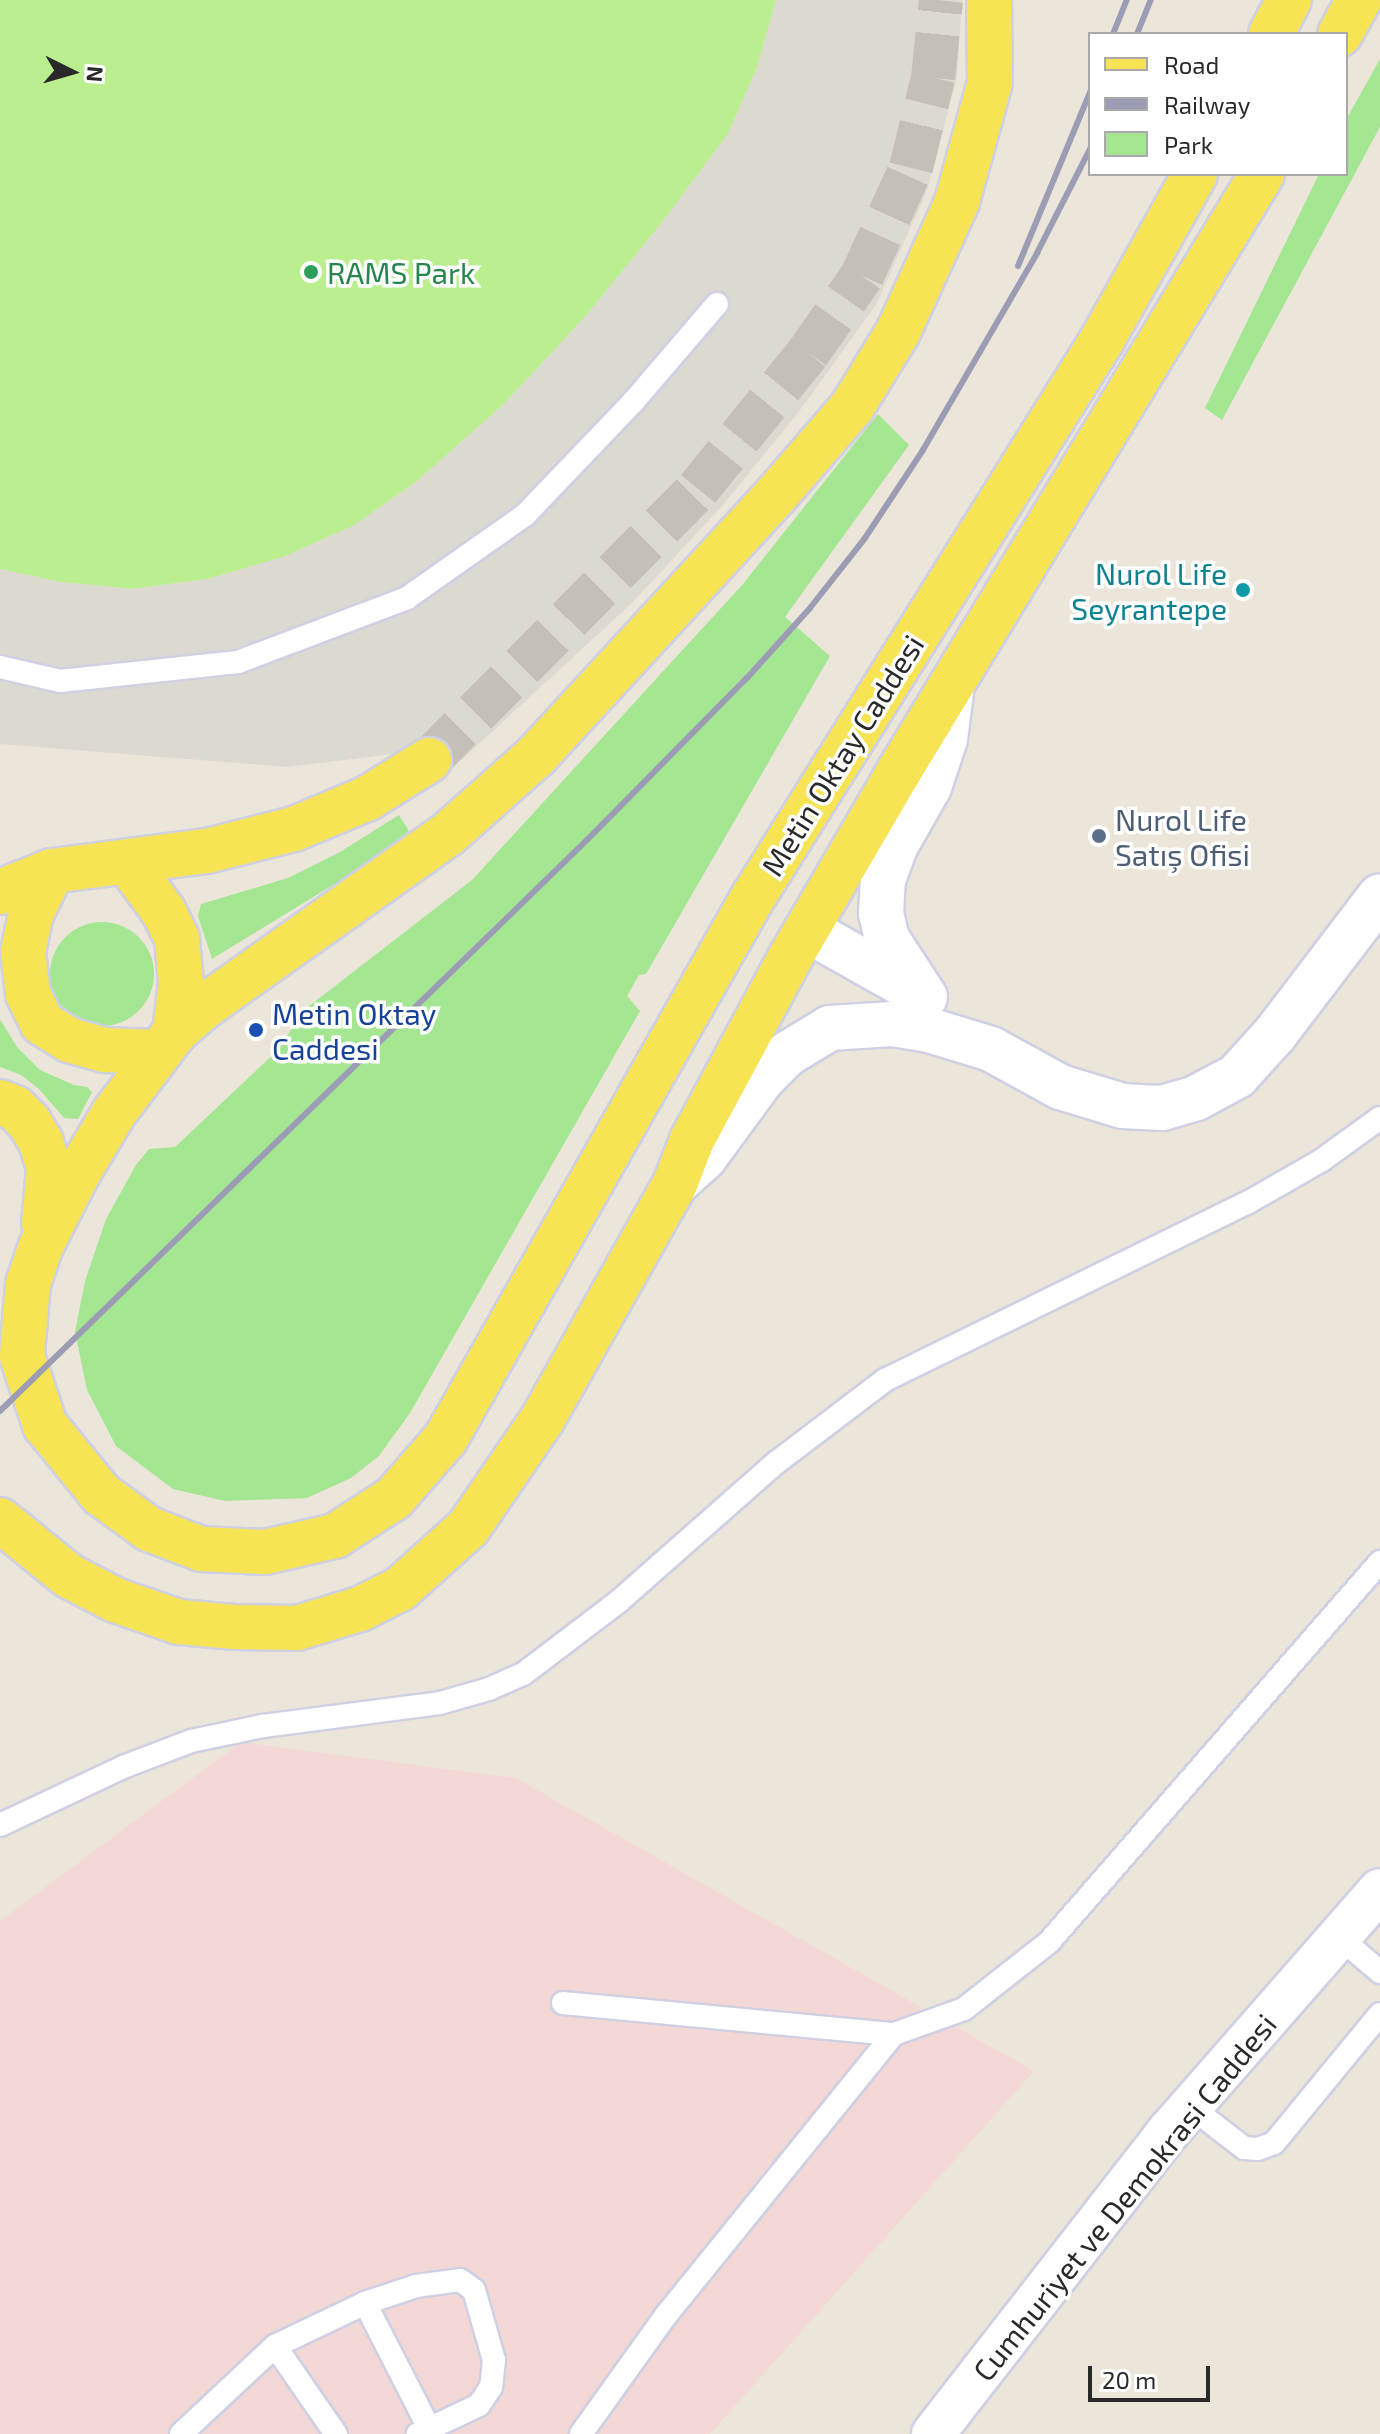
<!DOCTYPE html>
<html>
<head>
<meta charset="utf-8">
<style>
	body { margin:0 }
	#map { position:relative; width:1380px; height:2434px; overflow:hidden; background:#ece6da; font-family:"Exo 2",sans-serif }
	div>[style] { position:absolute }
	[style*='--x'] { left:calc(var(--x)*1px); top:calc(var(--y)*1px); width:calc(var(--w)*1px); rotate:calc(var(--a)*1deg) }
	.medical>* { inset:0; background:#f4d8d6 }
	.green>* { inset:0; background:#a5e693 }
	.round { border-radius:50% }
	.pitch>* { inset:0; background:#baee8e }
	.plaza>* { inset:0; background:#dcd9d1 }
	.primary-tunnel>* { height:44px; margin-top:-22px; transform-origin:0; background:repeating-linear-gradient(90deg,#c5c0b7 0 44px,transparent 0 66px) }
	.roads { filter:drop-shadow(2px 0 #cfd0e3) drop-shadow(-2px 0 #cfd0e3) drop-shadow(0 2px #cfd0e3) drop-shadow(0 -2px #cfd0e3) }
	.lane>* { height:22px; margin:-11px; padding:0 11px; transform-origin:11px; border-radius:11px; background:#fff }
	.street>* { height:42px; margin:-21px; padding:0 21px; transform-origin:21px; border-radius:21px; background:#fff }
	.secondary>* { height:44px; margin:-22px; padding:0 22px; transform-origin:22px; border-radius:22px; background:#fff }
	.primary>* { height:44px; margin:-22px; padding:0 22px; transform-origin:22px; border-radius:22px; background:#f7e454 }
	.rail>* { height:6px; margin:-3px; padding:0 3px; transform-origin:3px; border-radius:3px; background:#9c9db4 }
	.dots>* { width:22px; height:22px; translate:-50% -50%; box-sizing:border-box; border:4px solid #fff; border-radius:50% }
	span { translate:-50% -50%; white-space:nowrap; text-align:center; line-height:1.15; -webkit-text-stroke:7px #fff; paint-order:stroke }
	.leisure-label { font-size:30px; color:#27864d }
	.left { translate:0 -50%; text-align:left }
	.culture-label { font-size:30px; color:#0d838f }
	.right { translate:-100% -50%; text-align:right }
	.street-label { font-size:30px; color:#292929 }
	.service-label { font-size:30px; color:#4e5e75 }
	.transit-label { font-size:30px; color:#164399 }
	.legend { position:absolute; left:1088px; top:32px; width:260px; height:144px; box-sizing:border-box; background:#fff; border:2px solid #a9a9a9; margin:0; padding:10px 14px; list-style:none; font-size:24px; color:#292929 }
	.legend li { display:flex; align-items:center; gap:16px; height:40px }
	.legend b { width:40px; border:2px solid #a9a9a9 }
	.north { position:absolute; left:32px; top:32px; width:80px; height:80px; -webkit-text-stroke:6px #fff; paint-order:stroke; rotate:95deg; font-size:22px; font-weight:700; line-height:32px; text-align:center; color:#292929 }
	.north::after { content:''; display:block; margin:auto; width:28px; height:36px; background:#292929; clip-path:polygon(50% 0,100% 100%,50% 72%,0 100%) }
	.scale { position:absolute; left:1088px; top:2366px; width:122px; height:36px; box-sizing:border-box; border:4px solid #292929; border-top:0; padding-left:10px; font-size:24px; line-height:28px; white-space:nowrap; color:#292929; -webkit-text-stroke:6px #fff; paint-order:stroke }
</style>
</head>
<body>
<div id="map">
	<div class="medical">
		<i style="clip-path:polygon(241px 1742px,516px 1778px,1034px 2071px,710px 2434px,0 2434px,0 1921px)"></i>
	</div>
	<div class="green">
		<i style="clip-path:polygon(1380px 59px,1380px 127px,1222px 420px,1205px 408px,1319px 174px,1346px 174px,1346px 120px)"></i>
		<i style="clip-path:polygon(878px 414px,909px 445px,785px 617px,830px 656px,646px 974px,639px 975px,627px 996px,640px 1011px,410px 1413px,379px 1456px,351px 1478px,307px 1498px,225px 1501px,173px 1489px,116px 1446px,87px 1390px,75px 1332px,85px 1281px,106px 1219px,136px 1165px,149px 1149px,175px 1147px,278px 1050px,304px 1010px,472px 880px,743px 584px)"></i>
		<i style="clip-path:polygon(399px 815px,409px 831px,340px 884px,333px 885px,212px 959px,198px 916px,201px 904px,288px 878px,340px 852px)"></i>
		<i class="round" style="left:50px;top:922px;width:104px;height:104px"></i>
		<i style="clip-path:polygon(0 1019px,17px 1047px,40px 1070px,74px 1085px,87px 1087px,92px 1092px,78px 1119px,64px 1118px,39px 1089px,21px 1075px,0 1067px)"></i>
	</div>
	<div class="pitch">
		<i style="clip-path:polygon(0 0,776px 0,757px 68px,728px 134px,660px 225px,584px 318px,504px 404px,416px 482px,353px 526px,283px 557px,208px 579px,132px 589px,60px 582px,0 569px)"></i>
	</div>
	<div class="plaza">
		<i style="clip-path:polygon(776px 0,962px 0,957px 77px,927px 191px,877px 303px,798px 413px,722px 506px,632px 603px,444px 776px,426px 750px,287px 767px,0 744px,0 569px,60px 582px,132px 589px,208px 579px,283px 557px,353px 526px,416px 482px,504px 404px,584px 318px,660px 225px,728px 134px,757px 68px)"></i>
	</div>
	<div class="primary-tunnel">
		<i style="--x:429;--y:760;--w:382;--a:-45.2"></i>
		<i style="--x:698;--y:489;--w:175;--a:-51"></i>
		<i style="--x:808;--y:353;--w:94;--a:-55"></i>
		<i style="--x:862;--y:276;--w:119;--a:-65.6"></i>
		<i style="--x:911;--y:168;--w:93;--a:-76.3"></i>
		<i style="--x:933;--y:78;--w:78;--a:-84.1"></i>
	</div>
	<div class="roads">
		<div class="lane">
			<i style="--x:0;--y:667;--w:62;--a:13.1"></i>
			<i style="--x:60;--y:681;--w:179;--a:-6.1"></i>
			<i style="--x:238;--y:662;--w:181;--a:-20.7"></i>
			<i style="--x:407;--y:598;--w:144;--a:-35.1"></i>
			<i style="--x:525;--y:515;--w:156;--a:-46.3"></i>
			<i style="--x:633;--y:402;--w:129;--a:-49.4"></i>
			<i style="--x:0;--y:1825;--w:136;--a:-25.2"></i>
			<i style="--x:123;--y:1767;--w:73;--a:-20.9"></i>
			<i style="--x:191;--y:1741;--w:74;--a:-11.8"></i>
			<i style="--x:263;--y:1726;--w:178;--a:-7.4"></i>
			<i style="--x:440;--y:1703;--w:51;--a:-15.9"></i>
			<i style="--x:489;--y:1689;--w:37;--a:-24"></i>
			<i style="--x:523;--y:1674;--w:119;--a:-37.2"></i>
			<i style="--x:618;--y:1602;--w:212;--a:-41.4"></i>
			<i style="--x:777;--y:1462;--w:136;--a:-37.2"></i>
			<i style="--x:885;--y:1380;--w:403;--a:-26.1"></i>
			<i style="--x:1247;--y:1203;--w:86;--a:-29.8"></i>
			<i style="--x:1322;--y:1160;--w:72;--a:-35.9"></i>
			<i style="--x:1339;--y:1937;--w:54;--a:40.5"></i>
			<i style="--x:563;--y:2003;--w:332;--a:5.4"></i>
			<i style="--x:1191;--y:2107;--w:67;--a:37.7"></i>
			<i style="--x:1244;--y:2148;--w:14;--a:4"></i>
			<i style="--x:1258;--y:2149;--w:17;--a:-21"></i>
			<i style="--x:1274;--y:2143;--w:167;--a:-50.6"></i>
			<i style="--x:365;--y:2303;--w:140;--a:62.9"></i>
			<i style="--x:275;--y:2346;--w:107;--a:55.3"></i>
			<i style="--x:181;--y:2434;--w:129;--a:-43.1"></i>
			<i style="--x:275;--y:2346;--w:100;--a:-25.5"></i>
			<i style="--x:365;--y:2303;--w:54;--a:-18.4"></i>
			<i style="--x:416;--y:2286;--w:44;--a:-7.8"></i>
			<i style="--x:460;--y:2280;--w:17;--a:36"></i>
			<i style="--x:474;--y:2290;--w:73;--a:74.1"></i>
			<i style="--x:494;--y:2360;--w:27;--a:96"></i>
			<i style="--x:491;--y:2387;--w:22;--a:124"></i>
			<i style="--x:479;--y:2405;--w:68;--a:154.6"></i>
			<i style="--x:581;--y:2434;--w:148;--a:-54.4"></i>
			<i style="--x:667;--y:2314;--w:360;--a:-51"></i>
			<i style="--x:894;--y:2034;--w:74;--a:-19.7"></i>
			<i style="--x:964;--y:2009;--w:108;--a:-38.2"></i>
			<i style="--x:1049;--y:1942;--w:504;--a:-48.94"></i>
		</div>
		<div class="street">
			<i style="--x:933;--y:2434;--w:384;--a:-52.1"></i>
			<i style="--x:1169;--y:2131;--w:320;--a:-48.8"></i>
		</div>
		<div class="secondary">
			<i style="--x:807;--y:930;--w:126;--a:29.4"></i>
			<i style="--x:925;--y:997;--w:69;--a:-123.2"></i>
			<i style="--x:887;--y:939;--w:26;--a:-103"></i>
			<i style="--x:881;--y:914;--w:34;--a:-87"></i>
			<i style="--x:883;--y:880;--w:37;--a:-70"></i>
			<i style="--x:896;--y:845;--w:67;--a:-60.4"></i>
			<i style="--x:929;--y:787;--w:51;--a:-71.6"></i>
			<i style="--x:945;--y:739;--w:54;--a:-82.6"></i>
			<i style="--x:675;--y:1184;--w:39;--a:-42"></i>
			<i style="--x:704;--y:1158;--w:98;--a:-53.7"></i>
			<i style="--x:762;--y:1079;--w:35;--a:-45"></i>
			<i style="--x:787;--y:1054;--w:50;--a:-31.2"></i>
			<i style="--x:830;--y:1028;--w:62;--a:-3.7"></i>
			<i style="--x:892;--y:1024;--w:37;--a:9"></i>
			<i style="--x:929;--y:1030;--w:65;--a:17"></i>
			<i style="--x:991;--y:1049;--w:79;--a:28.8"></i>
			<i style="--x:1060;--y:1087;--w:66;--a:16.8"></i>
			<i style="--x:1123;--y:1106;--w:39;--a:3"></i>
			<i style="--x:1162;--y:1108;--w:35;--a:-16"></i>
			<i style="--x:1196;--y:1098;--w:47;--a:-28.2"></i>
			<i style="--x:1237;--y:1076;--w:57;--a:-47.9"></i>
			<i style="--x:1275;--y:1034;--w:173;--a:-52.7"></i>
		</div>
		<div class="primary">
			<i style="--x:989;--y:0;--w:82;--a:89.3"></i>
			<i style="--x:990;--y:82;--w:124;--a:105.4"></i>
			<i style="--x:957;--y:202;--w:143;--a:114.4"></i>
			<i style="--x:898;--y:332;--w:88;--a:121.5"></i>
			<i style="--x:852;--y:407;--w:116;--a:130.8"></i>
			<i style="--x:776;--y:495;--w:355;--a:132.6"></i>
			<i style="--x:536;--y:756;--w:118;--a:138.4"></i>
			<i style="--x:448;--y:834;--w:298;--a:144.7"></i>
			<i style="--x:205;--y:1006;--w:40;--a:139"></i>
			<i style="--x:175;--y:1032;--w:101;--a:127"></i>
			<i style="--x:114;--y:1113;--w:72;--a:120.8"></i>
			<i style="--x:77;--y:1175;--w:80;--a:116.9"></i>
			<i style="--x:41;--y:1246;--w:40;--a:108.9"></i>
			<i style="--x:28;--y:1284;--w:72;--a:94.8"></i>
			<i style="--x:22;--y:1356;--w:73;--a:71.6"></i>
			<i style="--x:45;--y:1425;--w:89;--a:50.9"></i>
			<i style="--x:101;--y:1494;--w:59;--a:36.1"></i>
			<i style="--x:149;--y:1529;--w:56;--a:21"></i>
			<i style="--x:201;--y:1549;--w:64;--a:2.7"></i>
			<i style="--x:265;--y:1552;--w:72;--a:-12.9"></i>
			<i style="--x:335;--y:1536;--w:70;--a:-32.8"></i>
			<i style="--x:394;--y:1498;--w:79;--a:-49.1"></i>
			<i style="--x:446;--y:1438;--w:620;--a:-60.42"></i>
			<i style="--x:752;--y:899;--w:660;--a:-57.95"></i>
			<i style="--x:1102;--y:340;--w:190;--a:-60.7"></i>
			<i style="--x:1271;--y:34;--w:38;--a:-62"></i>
			<i style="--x:1340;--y:34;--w:39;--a:-61"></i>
			<i style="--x:129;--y:864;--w:59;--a:53.9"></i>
			<i style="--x:164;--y:912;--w:30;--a:64"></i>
			<i style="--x:177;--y:939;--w:44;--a:84.8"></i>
			<i style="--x:181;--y:983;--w:49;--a:97"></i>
			<i style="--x:52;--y:871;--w:48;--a:116"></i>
			<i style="--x:31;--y:914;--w:38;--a:102"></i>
			<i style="--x:23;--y:951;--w:43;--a:83.4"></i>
			<i style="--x:28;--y:994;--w:32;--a:64"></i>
			<i style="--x:42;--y:1023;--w:32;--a:32"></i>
			<i style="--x:69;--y:1040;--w:37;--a:16"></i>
			<i style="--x:105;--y:1050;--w:53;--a:2.2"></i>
			<i style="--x:0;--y:892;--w:56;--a:-22"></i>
			<i style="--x:52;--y:871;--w:156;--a:-7.4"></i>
			<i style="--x:207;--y:851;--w:90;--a:-14.2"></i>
			<i style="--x:294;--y:829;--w:80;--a:-22.7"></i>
			<i style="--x:368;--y:798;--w:72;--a:-31.9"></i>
			<i style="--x:0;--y:1102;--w:16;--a:22"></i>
			<i style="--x:15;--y:1108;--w:20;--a:45"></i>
			<i style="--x:29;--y:1122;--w:23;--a:59"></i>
			<i style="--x:41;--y:1142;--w:27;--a:73"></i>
			<i style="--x:49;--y:1168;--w:56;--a:95.1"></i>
			<i style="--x:0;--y:1520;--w:89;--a:39.1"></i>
			<i style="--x:69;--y:1576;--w:52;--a:27.6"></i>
			<i style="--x:115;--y:1600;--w:68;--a:19"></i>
			<i style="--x:179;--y:1622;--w:56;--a:5.1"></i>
			<i style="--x:235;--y:1627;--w:62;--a:0.9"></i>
			<i style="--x:297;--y:1628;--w:66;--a:-16.8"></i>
			<i style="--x:360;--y:1609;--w:45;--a:-26.6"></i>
			<i style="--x:400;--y:1589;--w:91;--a:-41.9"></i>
			<i style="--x:468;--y:1528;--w:131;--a:-55.6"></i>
			<i style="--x:542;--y:1420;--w:271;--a:-60.6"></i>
			<i style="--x:675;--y:1184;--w:47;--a:-68.9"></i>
			<i style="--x:692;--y:1140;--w:207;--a:-61.7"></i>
			<i style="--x:790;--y:958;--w:214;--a:-59.7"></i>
			<i style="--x:898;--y:773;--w:701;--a:-58.71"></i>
		</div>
	</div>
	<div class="rail">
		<i style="--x:1113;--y:34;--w:37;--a:-68"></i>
		<i style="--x:1137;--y:34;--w:37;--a:-68"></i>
		<i style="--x:1018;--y:266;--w:188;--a:-67.5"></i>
		<i style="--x:0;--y:1411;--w:820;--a:-44.21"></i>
		<i style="--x:588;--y:839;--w:226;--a:-45.4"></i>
		<i style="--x:747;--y:678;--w:94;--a:-48"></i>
		<i style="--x:810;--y:608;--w:89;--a:-51.8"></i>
		<i style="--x:865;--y:538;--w:105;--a:-56.6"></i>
		<i style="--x:923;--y:450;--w:228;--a:-59.9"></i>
		<i style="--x:1037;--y:253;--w:117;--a:-63"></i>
	</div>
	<div class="dots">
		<i style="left:311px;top:272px;background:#2e9e5b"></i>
		<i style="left:1243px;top:590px;background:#0f9aa8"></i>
		<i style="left:1099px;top:836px;background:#5c6f8a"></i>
		<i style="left:256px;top:1030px;background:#1a4fb4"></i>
	</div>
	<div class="leisure-label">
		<span class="left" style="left:327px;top:272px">RAMS Park</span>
	</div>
	<div class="culture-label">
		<span class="right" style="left:1227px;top:590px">Nurol Life<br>Seyrantepe</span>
	</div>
	<div class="street-label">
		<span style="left:842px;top:755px;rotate:-58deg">Metin Oktay Caddesi</span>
		<span style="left:1124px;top:2197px;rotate:-51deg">Cumhuriyet ve Demokrasi Caddesi</span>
	</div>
	<div class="service-label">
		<span class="left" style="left:1115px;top:836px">Nurol Life<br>Satış Ofisi</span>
	</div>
	<div class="transit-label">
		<span class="left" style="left:272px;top:1030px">Metin Oktay<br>Caddesi</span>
	</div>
	<ul class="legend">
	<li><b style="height:10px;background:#f7e454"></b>Road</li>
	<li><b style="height:10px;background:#9c9db4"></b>Railway</li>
	<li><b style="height:22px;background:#a5e693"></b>Park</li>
	</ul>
	<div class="north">N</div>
	<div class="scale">20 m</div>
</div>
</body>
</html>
